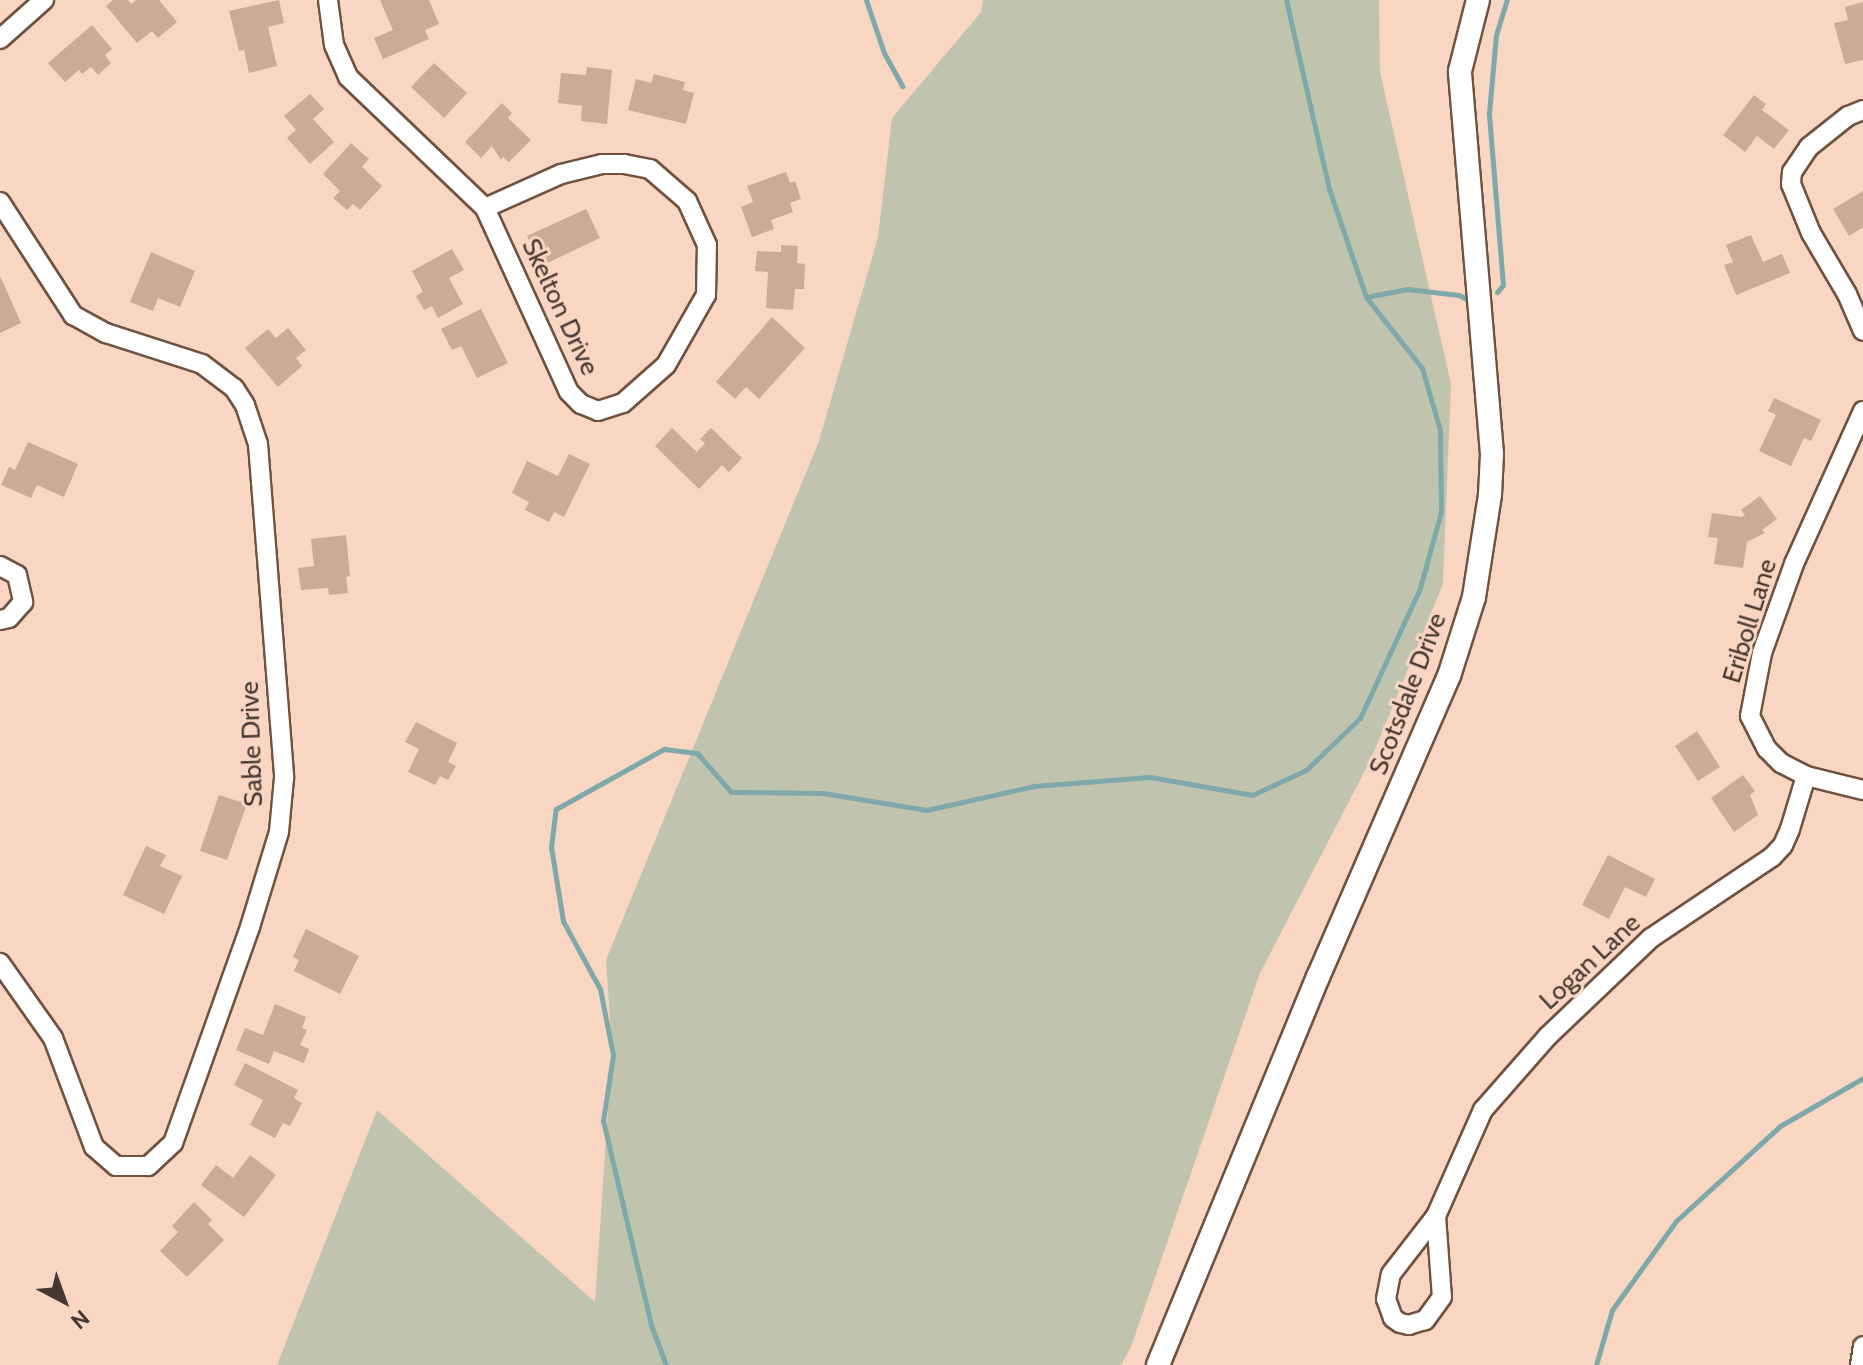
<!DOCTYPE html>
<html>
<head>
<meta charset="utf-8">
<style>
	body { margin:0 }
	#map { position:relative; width:1863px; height:1365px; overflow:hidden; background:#f9d6c2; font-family:Cabin,sans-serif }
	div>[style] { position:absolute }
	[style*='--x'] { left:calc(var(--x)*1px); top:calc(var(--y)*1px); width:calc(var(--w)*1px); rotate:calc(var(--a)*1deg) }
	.green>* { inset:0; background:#c0c4ae }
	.stream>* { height:5px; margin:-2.5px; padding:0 2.5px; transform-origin:2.5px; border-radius:2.5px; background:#7ea8aa }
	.building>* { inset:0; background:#cbaa97 }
	.roads { filter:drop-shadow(2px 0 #705241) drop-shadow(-2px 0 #705241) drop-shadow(0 2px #705241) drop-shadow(0 -2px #705241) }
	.minor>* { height:18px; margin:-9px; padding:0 9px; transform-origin:9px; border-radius:9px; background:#fff }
	.tertiary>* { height:22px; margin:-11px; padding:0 11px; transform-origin:11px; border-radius:11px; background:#fff }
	span { translate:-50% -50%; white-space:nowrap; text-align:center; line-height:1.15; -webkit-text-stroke:6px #f9d6c2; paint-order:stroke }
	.street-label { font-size:26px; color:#463830 }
	.north { position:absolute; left:24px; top:1261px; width:80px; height:80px; -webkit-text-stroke:6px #f9d6c2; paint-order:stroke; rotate:139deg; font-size:22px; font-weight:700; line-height:32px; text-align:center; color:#463830 }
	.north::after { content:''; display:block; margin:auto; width:28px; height:36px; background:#463830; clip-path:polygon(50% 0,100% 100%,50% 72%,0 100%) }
</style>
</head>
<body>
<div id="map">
	<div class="green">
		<i style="clip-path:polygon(983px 0,1379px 0,1380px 72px,1451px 384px,1443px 584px,1372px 757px,1260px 973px,1131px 1347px,1121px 1365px,277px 1365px,377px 1110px,595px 1302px,612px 1049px,606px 960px,819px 441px,878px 237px,892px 118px,981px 12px)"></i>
	</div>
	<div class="stream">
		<i style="--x:866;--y:0;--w:56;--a:71.2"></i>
		<i style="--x:884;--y:53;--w:38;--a:61"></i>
		<i style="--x:1497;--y:292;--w:9;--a:-49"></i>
		<i style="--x:1503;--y:285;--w:173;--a:-94.7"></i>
		<i style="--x:1489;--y:113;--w:78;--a:-84.9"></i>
		<i style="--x:1496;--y:35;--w:37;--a:-73"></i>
		<i style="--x:1366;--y:297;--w:42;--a:-11"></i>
		<i style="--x:1407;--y:289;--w:52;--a:6.6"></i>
		<i style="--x:1459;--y:295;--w:8;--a:30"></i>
		<i style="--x:666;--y:1365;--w:43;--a:-110.6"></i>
		<i style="--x:651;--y:1325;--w:210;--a:-103.2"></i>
		<i style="--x:603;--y:1121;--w:67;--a:-81.4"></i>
		<i style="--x:613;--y:1055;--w:67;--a:-101.1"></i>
		<i style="--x:600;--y:989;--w:77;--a:-118.6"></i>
		<i style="--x:563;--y:921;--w:75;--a:-99.2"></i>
		<i style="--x:551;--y:847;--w:38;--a:-83"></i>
		<i style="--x:556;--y:809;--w:124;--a:-29.1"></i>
		<i style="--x:664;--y:749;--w:33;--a:7"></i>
		<i style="--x:697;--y:753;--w:52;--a:48.9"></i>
		<i style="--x:731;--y:792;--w:92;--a:0.6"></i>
		<i style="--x:823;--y:793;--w:105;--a:9.3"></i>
		<i style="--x:927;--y:810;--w:110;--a:-12.6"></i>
		<i style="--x:1034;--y:786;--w:116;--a:-4.4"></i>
		<i style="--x:1150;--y:777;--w:104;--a:10"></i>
		<i style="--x:1252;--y:795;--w:60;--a:-24.8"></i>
		<i style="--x:1306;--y:770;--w:75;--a:-43.9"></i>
		<i style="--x:1360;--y:718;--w:143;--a:-65.2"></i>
		<i style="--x:1420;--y:588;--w:79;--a:-74.6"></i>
		<i style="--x:1441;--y:512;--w:82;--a:-90.7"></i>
		<i style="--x:1440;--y:430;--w:65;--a:-106.2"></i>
		<i style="--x:1422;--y:368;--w:90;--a:-128.3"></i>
		<i style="--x:1366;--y:297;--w:114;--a:-108.9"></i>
		<i style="--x:1329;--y:189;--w:194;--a:-102.8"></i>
		<i style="--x:1596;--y:1365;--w:57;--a:-73.8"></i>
		<i style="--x:1612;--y:1310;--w:110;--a:-54.3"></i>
		<i style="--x:1676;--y:1221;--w:141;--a:-42.4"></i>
		<i style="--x:1780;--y:1126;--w:96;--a:-30"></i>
	</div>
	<div class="building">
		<i style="clip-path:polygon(113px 0,128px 0,131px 4px,136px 0,159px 0,177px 22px,158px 38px,152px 31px,137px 43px,106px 6px)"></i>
		<i style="clip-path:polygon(279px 0,284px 23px,268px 27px,277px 66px,249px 73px,244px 50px,239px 51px,229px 11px)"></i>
		<i style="clip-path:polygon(380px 0,429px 0,439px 24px,425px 30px,429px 39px,383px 59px,374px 38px,393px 30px)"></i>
		<i style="clip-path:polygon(1863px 2px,1863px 60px,1845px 64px,1834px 23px,1848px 20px,1845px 7px)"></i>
		<i style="clip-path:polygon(92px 25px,112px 49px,105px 55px,111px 63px,98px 75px,91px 67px,82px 74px,79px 70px,65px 82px,48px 63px)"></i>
		<i style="clip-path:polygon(434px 63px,467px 93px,444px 118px,411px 87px)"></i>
		<i style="clip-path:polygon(587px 67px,612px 70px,607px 124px,581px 121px,582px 106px,558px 103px,561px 73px,586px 75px)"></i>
		<i style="clip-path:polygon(654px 74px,685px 82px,683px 90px,694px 93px,686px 124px,628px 110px,636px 79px,651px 83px)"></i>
		<i style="clip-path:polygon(310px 94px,324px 109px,313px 119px,334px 142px,310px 164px,287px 138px,296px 130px,284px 116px)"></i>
		<i style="clip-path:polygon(1754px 95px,1766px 104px,1762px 110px,1789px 130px,1774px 149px,1757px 136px,1745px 152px,1723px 135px)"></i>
		<i style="clip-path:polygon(502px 103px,512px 113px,508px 118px,531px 140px,509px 162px,503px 157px,501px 160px,492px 146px,481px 158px,465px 142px)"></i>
		<i style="clip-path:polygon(351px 143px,369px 159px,362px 167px,382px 186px,360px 210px,353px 204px,347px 210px,333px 198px,340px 191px,323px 174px)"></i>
		<i style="clip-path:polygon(786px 172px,790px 183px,795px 181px,801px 199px,790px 203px,793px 212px,771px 220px,774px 229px,752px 237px,741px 207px,753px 202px,747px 186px)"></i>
		<i style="clip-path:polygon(1863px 191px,1863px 227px,1849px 236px,1833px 209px)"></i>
		<i style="clip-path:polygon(586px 209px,600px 238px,541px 266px,527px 236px)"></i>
		<i style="clip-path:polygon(1751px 235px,1763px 262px,1782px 254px,1790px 273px,1736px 295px,1724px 265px,1733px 262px,1726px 245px)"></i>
		<i style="clip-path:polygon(781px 245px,798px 246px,797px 263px,805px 264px,804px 289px,795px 289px,793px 310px,766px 308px,768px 272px,755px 271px,757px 251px,781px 252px)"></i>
		<i style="clip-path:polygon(452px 249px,464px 270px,449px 278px,463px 304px,438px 318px,432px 306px,424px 310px,416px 296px,423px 292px,412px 271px)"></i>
		<i style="clip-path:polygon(151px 252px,195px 271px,180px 307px,158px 298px,153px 311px,130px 302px)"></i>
		<i style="clip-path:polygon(0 276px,21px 323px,0 333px)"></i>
		<i style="clip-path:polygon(481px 309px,508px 363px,477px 378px,461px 346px,452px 350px,441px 329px)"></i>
		<i style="clip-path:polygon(772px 317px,805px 348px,759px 399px,746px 387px,735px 399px,716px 382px)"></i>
		<i style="clip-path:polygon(288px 328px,306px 350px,296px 358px,302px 366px,278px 387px,245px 348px,268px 329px,276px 338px)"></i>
		<i style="clip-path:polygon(1774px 398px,1821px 420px,1811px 441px,1804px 438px,1791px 466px,1759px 451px,1776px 415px,1768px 411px)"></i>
		<i style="clip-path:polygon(672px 428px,697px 452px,705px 443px,700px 439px,711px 428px,742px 458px,729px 472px,722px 465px,699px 489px,655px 446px)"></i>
		<i style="clip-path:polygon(28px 442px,78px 464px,64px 497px,37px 485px,31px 498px,1px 485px,9px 467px,15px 470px)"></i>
		<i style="clip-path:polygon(569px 454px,590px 464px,564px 517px,554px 512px,549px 522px,525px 510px,529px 502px,512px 493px,527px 461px,558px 476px)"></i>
		<i style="clip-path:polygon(1760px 496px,1777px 519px,1762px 530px,1765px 533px,1747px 542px,1743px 568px,1714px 564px,1718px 538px,1708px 537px,1712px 513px,1742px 517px,1745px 515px,1741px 510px)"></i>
		<i style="clip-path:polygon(346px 535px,350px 576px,346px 577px,348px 593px,329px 595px,328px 588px,301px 590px,298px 568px,314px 566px,311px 539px)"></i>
		<i style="clip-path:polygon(416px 722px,457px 743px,448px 762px,456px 766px,448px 780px,440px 776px,435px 785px,408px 772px,419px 749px,405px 742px)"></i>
		<i style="clip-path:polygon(1697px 731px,1720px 767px,1698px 781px,1675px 746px)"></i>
		<i style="clip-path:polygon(1743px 775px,1755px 791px,1750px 795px,1758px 815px,1734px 832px,1711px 798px)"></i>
		<i style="clip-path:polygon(219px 795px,247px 804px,227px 860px,200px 851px)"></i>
		<i style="clip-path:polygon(146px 846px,166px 855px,160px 866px,182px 876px,164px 914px,123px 895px)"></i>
		<i style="clip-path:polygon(1608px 855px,1655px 879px,1646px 897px,1625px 887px,1609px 919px,1582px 905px)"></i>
		<i style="clip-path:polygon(306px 929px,359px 956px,340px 994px,294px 971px,299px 960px,293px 957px)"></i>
		<i style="clip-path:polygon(275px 1004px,306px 1017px,302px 1028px,307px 1030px,300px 1045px,309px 1049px,304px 1063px,274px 1051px,269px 1064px,236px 1050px,245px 1028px,263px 1035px)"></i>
		<i style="clip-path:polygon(245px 1063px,298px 1090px,294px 1098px,302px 1103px,290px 1126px,283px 1123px,275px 1138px,250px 1125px,263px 1100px,234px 1085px)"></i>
		<i style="clip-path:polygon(250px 1155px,276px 1175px,244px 1217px,201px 1185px,216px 1165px,233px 1178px)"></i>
		<i style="clip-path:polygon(194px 1202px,212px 1220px,208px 1224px,224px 1240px,187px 1277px,160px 1251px,178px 1232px,172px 1226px)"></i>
	</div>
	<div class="roads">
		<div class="minor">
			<i style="--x:328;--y:0;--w:45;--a:82.4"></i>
			<i style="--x:334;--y:45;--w:35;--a:66"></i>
			<i style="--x:348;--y:77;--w:190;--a:43.7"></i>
			<i style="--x:485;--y:208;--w:202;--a:65.5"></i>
			<i style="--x:569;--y:392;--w:17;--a:45"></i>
			<i style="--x:581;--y:404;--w:18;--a:22"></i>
			<i style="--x:598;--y:411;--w:26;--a:-18"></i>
			<i style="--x:623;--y:403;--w:57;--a:-41.5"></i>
			<i style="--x:666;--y:365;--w:81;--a:-60.3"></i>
			<i style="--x:706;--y:295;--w:50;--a:-88.9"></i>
			<i style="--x:707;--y:245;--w:48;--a:-114.4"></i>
			<i style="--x:687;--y:201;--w:49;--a:-139.1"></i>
			<i style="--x:650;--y:169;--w:25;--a:-169"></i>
			<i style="--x:625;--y:164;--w:23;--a:180"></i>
			<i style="--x:602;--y:164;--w:42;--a:166.3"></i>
			<i style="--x:561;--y:174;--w:83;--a:155.9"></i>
			<i style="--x:0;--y:39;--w:59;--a:-41.6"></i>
			<i style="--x:1863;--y:110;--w:16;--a:158"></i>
			<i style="--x:1848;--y:116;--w:50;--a:141.5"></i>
			<i style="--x:1809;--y:147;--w:30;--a:124"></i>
			<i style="--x:1792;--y:172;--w:12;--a:95"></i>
			<i style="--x:1791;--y:184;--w:53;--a:67.8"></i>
			<i style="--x:1811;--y:233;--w:71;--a:59.5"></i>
			<i style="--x:1847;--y:294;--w:40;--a:66.6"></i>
			<i style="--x:0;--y:202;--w:135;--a:57.1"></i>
			<i style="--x:73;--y:315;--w:38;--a:29"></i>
			<i style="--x:106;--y:333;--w:101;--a:17.9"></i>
			<i style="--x:202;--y:364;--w:40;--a:37"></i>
			<i style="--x:234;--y:388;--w:20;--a:57"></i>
			<i style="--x:245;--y:405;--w:41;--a:71.6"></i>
			<i style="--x:258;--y:444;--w:335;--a:85.5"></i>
			<i style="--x:284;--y:778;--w:54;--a:95.3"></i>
			<i style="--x:279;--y:832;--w:99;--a:107"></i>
			<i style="--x:250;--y:927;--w:229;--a:109.6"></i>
			<i style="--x:173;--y:1143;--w:34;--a:137"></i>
			<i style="--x:148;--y:1166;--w:32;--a:180"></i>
			<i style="--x:116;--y:1166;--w:29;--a:-139"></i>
			<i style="--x:94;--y:1147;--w:116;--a:-110.6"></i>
			<i style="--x:53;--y:1038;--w:92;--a:-125.2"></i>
			<i style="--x:1863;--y:411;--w:168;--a:114.3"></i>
			<i style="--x:1794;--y:564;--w:95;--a:109.8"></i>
			<i style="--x:1762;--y:653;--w:64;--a:100.8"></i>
			<i style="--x:1750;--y:716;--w:37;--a:63"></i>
			<i style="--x:1767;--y:749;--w:20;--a:45"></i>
			<i style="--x:1781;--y:763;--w:28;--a:27"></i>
			<i style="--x:1806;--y:776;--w:59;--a:13.8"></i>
			<i style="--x:0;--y:566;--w:19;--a:28"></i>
			<i style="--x:17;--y:575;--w:28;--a:77"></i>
			<i style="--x:23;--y:602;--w:21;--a:131"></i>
			<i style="--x:9;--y:618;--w:9;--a:167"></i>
			<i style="--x:1436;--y:1216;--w:81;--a:85.8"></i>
			<i style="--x:1442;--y:1297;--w:29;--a:126"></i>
			<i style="--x:1425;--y:1320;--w:17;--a:163"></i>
			<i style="--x:1409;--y:1325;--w:9;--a:-167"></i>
			<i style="--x:1400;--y:1323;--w:9;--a:-144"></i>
			<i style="--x:1393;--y:1318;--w:20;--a:-110"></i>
			<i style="--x:1386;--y:1299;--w:25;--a:-79"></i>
			<i style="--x:1391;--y:1274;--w:73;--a:-52.2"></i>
			<i style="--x:1436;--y:1216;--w:116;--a:-66.1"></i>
			<i style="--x:1483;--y:1110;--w:98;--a:-48.7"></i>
			<i style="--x:1548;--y:1036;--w:142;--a:-43.6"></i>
			<i style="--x:1651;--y:938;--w:146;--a:-33.8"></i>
			<i style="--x:1772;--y:857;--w:16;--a:-47"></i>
			<i style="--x:1783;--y:845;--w:17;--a:-66"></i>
			<i style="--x:1790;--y:829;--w:55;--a:-73.2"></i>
			<i style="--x:1860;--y:1365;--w:19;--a:-81"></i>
		</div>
		<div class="tertiary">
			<i style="--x:1158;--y:1365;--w:420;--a:-67.6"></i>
			<i style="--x:1318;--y:977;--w:328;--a:-66.5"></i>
			<i style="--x:1449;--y:676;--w:83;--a:-72.4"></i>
			<i style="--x:1474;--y:597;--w:103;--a:-81.1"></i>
			<i style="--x:1490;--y:495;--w:41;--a:-87.2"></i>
			<i style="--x:1492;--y:454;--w:384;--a:-94.8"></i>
			<i style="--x:1460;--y:71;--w:73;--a:-75.8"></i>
		</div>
	</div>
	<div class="street-label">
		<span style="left:560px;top:307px;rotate:65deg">Skelton Drive</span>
		<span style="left:1750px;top:621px;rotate:-73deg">Eriboll Lane</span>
		<span style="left:1408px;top:694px;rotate:-69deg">Scotsdale Drive</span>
		<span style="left:252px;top:744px;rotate:-92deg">Sable Drive</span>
		<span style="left:1590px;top:962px;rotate:-43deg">Logan Lane</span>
	</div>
	<div class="north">N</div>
</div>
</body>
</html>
